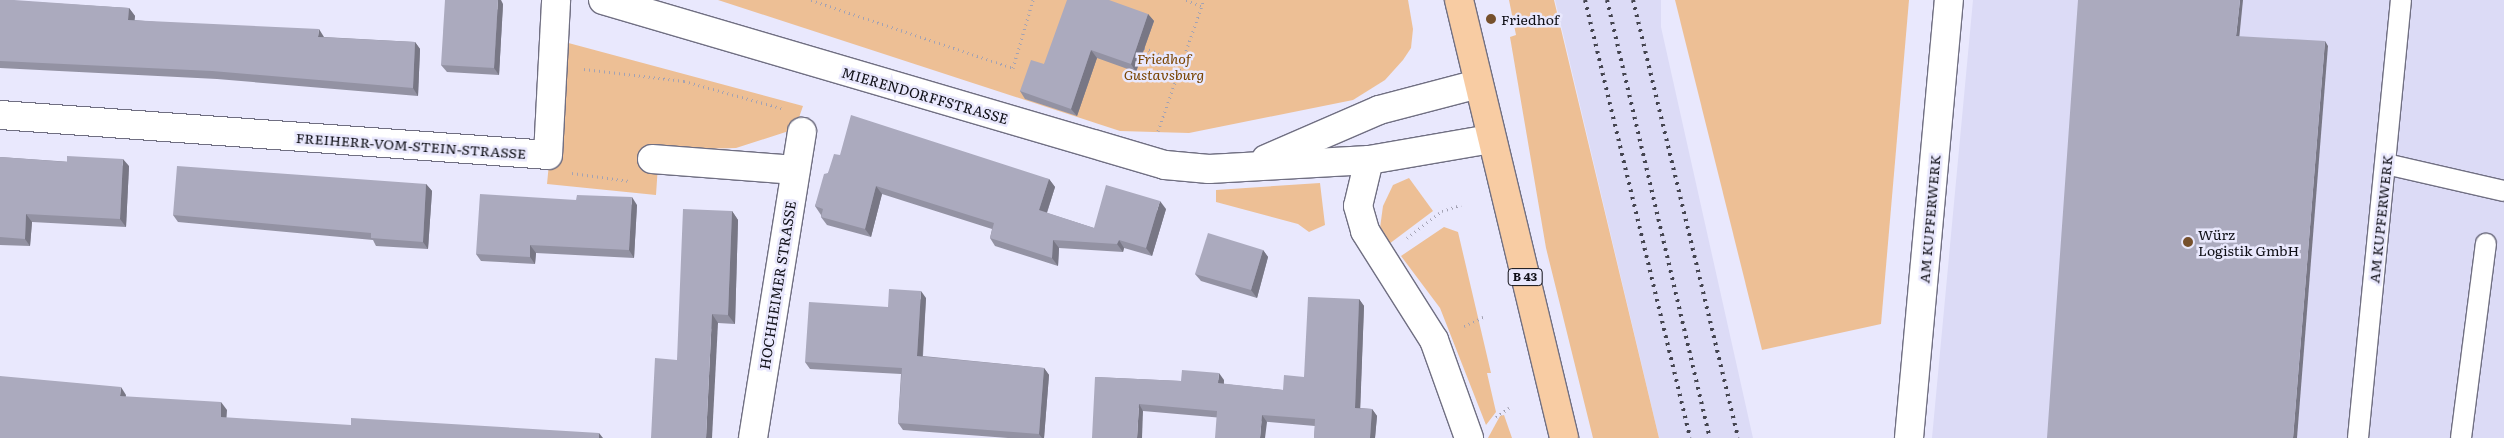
<!DOCTYPE html>
<html>
<head>
<meta charset="utf-8">
<style>
	body { margin:0 }
	#map { position:relative; width:2504px; height:438px; overflow:hidden; background:#e9e8fd; font-family:Literata,serif }
	div>[style] { position:absolute }
	[style*='--x'] { left:calc(var(--x)*1px); top:calc(var(--y)*1px); width:calc(var(--w)*1px); rotate:calc(var(--a)*1deg) }
	.built>* { inset:0; background:#dcdbf6 }
	.green>* { inset:0; background:#edbf95 }
	.path>* { height:3px; margin-top:-1.5px; transform-origin:0; background:repeating-linear-gradient(90deg,#a3a2b3 0 1px,transparent 0 5px) }
	.roads { filter:drop-shadow(1px 0 #706f82) drop-shadow(-1px 0 #706f82) drop-shadow(0 1px #706f82) drop-shadow(0 -1px #706f82) }
	.lane>* { height:20px; margin:-10px; padding:0 10px; transform-origin:10px; border-radius:10px; background:#fff }
	.street>* { height:28px; margin:-14px; padding:0 14px; transform-origin:14px; border-radius:14px; background:#fff }
	.primary>* { height:28px; margin:-14px; padding:0 14px; transform-origin:14px; border-radius:14px; background:#f8cca3 }
	.rail>* { height:4px; margin-top:-2px; transform-origin:0; background:repeating-linear-gradient(90deg,#44444f 0 2.5px,transparent 0 7.5px) }
	.wall>* { inset:0; background:#9392a3 }
	.shaded-wall>* { inset:0; background:#787785 }
	.building>* { inset:0; background:#abaabe }
	.dots>* { width:14px; height:14px; translate:-50% -50%; box-sizing:border-box; border:2px solid #e9e8fd; border-radius:50% }
	span { translate:-50% -50%; white-space:nowrap; text-align:center; line-height:1.15; -webkit-text-stroke:5px #e9e8fd; paint-order:stroke }
	.shield-label span { padding:1px 4px; background:#e9e8fd; border:1px solid; border-radius:4px; -webkit-text-stroke-width:0 }
	.shield-label { font-size:12px; color:#0f0f16; font-weight:700 }
	.poi-label { font-size:14px; color:#0f0f16 }
	.left { translate:0 -50%; text-align:left }
	.park-label { font-size:14px; color:#794401; font-style:italic }
	.street-label { font-size:14px; color:#0f0f16 }
</style>
</head>
<body>
<div id="map">
	<div class="built">
		<i style="clip-path:polygon(1555px 0,1661px 0,1661px 27px,1753px 438px,1659px 438px)"></i>
		<i style="clip-path:polygon(1973px 0,2504px 0,2504px 438px,1932px 438px)"></i>
	</div>
	<div class="green">
		<i style="clip-path:polygon(718px 0,1408px 0,1413px 29px,1411px 48px,1403px 60px,1385px 80px,1353px 100px,1189px 133px,1120px 131px)"></i>
		<i style="clip-path:polygon(1509px 0,1554px 0,1659px 438px,1593px 438px,1546px 248px,1510px 37px,1516px 35px)"></i>
		<i style="clip-path:polygon(1675px 0,1909px 0,1881px 324px,1762px 350px)"></i>
		<i style="clip-path:polygon(561px 41px,803px 106px,795px 129px,736px 148px,659px 150px,656px 195px,547px 184px)"></i>
		<i style="clip-path:polygon(1409px 178px,1433px 211px,1389px 244px,1380px 228px,1383px 206px,1393px 185px)"></i>
		<i style="clip-path:polygon(1320px 183px,1325px 225px,1309px 232px,1298px 224px,1216px 202px,1216px 190px)"></i>
		<i style="clip-path:polygon(1444px 227px,1458px 232px,1491px 373px,1487px 373px,1496px 412px,1486px 425px,1440px 308px,1401px 256px)"></i>
		<i style="clip-path:polygon(1504px 415px,1512px 438px,1488px 438px,1500px 416px)"></i>
	</div>
	<div class="path">
		<i style="--x:811;--y:0;--w:213;--a:18.6"></i>
		<i style="--x:1013;--y:68;--w:71;--a:-73.6"></i>
		<i style="--x:1186;--y:0;--w:17;--a:21"></i>
		<i style="--x:1144;--y:48;--w:40;--a:20.2"></i>
		<i style="--x:584;--y:69;--w:101;--a:6.8"></i>
		<i style="--x:684;--y:81;--w:101;--a:15.6"></i>
		<i style="--x:1158;--y:131;--w:139;--a:-70.7"></i>
		<i style="--x:572;--y:173;--w:58;--a:8"></i>
		<i style="--x:1407;--y:238;--w:44;--a:-37.6"></i>
		<i style="--x:1442;--y:211;--w:20;--a:-18"></i>
		<i style="--x:1464;--y:326;--w:23;--a:-25"></i>
		<i style="--x:1496;--y:417;--w:16;--a:-35"></i>
	</div>
	<div class="roads">
		<div class="lane">
			<i style="--x:2386;--y:164;--w:121;--a:12.9"></i>
			<i style="--x:2358;--y:438;--w:440;--a:-84.4"></i>
			<i style="--x:2461;--y:438;--w:196;--a:-82.7"></i>
		</div>
		<div class="street">
			<i style="--x:603;--y:0;--w:586;--a:16.36"></i>
			<i style="--x:1165;--y:165;--w:44;--a:5.2"></i>
			<i style="--x:1209;--y:169;--w:160;--a:-3.2"></i>
			<i style="--x:1369;--y:160;--w:124;--a:-9.8"></i>
			<i style="--x:0;--y:115;--w:549;--a:4.17"></i>
			<i style="--x:548;--y:155;--w:155;--a:-87"></i>
			<i style="--x:652;--y:159;--w:144;--a:4.4"></i>
			<i style="--x:1266;--y:159;--w:123;--a:-23.4"></i>
			<i style="--x:1379;--y:110;--w:102;--a:-14.7"></i>
			<i style="--x:1369;--y:160;--w:47;--a:103.4"></i>
			<i style="--x:1358;--y:206;--w:26;--a:74"></i>
			<i style="--x:1365;--y:231;--w:129;--a:57.7"></i>
			<i style="--x:1434;--y:340;--w:104;--a:70.3"></i>
			<i style="--x:753;--y:438;--w:310;--a:-80.9"></i>
			<i style="--x:1909;--y:438;--w:440;--a:-84.8"></i>
		</div>
		<div class="primary">
			<i style="--x:1459;--y:0;--w:450;--a:76.5"></i>
		</div>
	</div>
	<div class="rail">
		<i style="--x:1585;--y:0;--w:450;--a:76.5"></i>
		<i style="--x:1607;--y:0;--w:450;--a:76.8"></i>
		<i style="--x:1633;--y:0;--w:450;--a:76.5"></i>
	</div>
	<div class="wall">
		<i style="clip-path:polygon(0 0,129px 8px,135px 16px,134px 20px,324px 37px,415px 42px,420px 49px,418px 96px,217px 79px,0 68px)"></i>
		<i style="clip-path:polygon(503px 4px,499px 75px,447px 72px,441px 65px)"></i>
		<i style="clip-path:polygon(1148px 14px,1154px 21px,1136px 72px,1097px 58px,1077px 116px,1025px 99px,1020px 91px,1044px 64px)"></i>
		<i style="clip-path:polygon(840px 155px,1049px 179px,1055px 187px,1047px 213px,1094px 228px,1166px 209px,1152px 256px,1124px 248px,1123px 252px,1059px 248px,1058px 266px,995px 246px,990px 238px,992px 229px,882px 194px,871px 237px,827px 225px,821px 217px,821px 215px,815px 206px,828px 173px)"></i>
		<i style="clip-path:polygon(0 157px,129px 166px,126px 227px,32px 222px,30px 246px,0 245px)"></i>
		<i style="clip-path:polygon(426px 184px,432px 191px,428px 249px,376px 246px,373px 240px,178px 222px,173px 215px)"></i>
		<i style="clip-path:polygon(576px 200px,637px 205px,634px 258px,536px 253px,535px 264px,481px 261px,476px 254px)"></i>
		<i style="clip-path:polygon(732px 211px,738px 220px,735px 324px,718px 323px,677px 360px)"></i>
		<i style="clip-path:polygon(1263px 250px,1268px 257px,1257px 298px,1201px 281px,1195px 274px)"></i>
		<i style="clip-path:polygon(926px 298px,923px 356px,1044px 368px,1049px 375px,1044px 438px,1008px 438px,903px 430px,898px 423px,901px 374px,810px 369px,805px 362px,888px 307px)"></i>
		<i style="clip-path:polygon(1359px 299px,1364px 306px,1360px 408px,1372px 409px,1377px 416px,1375px 438px,1314px 438px,1315px 426px,1143px 411px,1095px 377px,1181px 381px,1224px 380px,1224px 384px,1283px 390px,1304px 377px)"></i>
	</div>
	<div class="shaded-wall">
		<i style="clip-path:polygon(498px 0,501px 0,503px 4px,499px 75px,494px 68px)"></i>
		<i style="clip-path:polygon(2240px 0,2243px 0,2239px 40px,2236px 36px)"></i>
		<i style="clip-path:polygon(129px 8px,135px 16px,134px 27px,128px 20px)"></i>
		<i style="clip-path:polygon(1148px 14px,1154px 21px,1136px 72px,1131px 64px)"></i>
		<i style="clip-path:polygon(319px 29px,324px 37px,318px 37px)"></i>
		<i style="clip-path:polygon(2325px 41px,2328px 46px,2297px 438px,2293px 438px)"></i>
		<i style="clip-path:polygon(415px 42px,420px 49px,418px 96px,413px 88px)"></i>
		<i style="clip-path:polygon(1091px 50px,1097px 58px,1077px 116px,1071px 109px)"></i>
		<i style="clip-path:polygon(123px 159px,129px 166px,126px 227px,120px 219px)"></i>
		<i style="clip-path:polygon(1049px 179px,1055px 187px,1045px 218px,1039px 210px)"></i>
		<i style="clip-path:polygon(426px 184px,432px 191px,428px 249px,423px 242px)"></i>
		<i style="clip-path:polygon(876px 186px,882px 194px,871px 237px,865px 229px)"></i>
		<i style="clip-path:polygon(632px 197px,637px 205px,634px 258px,629px 250px)"></i>
		<i style="clip-path:polygon(1160px 201px,1166px 209px,1152px 256px,1146px 248px)"></i>
		<i style="clip-path:polygon(732px 211px,738px 220px,735px 324px,728px 315px)"></i>
		<i style="clip-path:polygon(26px 214px,32px 222px,30px 246px,25px 239px)"></i>
		<i style="clip-path:polygon(1053px 240px,1059px 248px,1058px 266px,1052px 258px)"></i>
		<i style="clip-path:polygon(1119px 240px,1124px 248px,1123px 252px,1117px 244px)"></i>
		<i style="clip-path:polygon(530px 245px,536px 253px,535px 264px,530px 257px)"></i>
		<i style="clip-path:polygon(1263px 250px,1268px 257px,1257px 298px,1251px 290px)"></i>
		<i style="clip-path:polygon(921px 291px,926px 298px,922px 363px,917px 356px)"></i>
		<i style="clip-path:polygon(1359px 299px,1364px 306px,1360px 415px,1355px 408px)"></i>
		<i style="clip-path:polygon(712px 314px,718px 323px,712px 438px,706px 438px)"></i>
		<i style="clip-path:polygon(1044px 368px,1049px 375px,1044px 438px,1042px 438px,1039px 434px)"></i>
		<i style="clip-path:polygon(1219px 373px,1224px 380px,1223px 390px,1218px 383px)"></i>
		<i style="clip-path:polygon(121px 387px,126px 395px,125px 404px,120px 396px)"></i>
		<i style="clip-path:polygon(221px 402px,227px 410px,226px 425px,221px 417px)"></i>
		<i style="clip-path:polygon(1139px 404px,1143px 411px,1142px 438px,1137px 438px)"></i>
		<i style="clip-path:polygon(1372px 409px,1377px 416px,1375px 438px,1370px 438px)"></i>
		<i style="clip-path:polygon(1262px 415px,1267px 422px,1265px 438px,1260px 438px)"></i>
		<i style="clip-path:polygon(599px 433px,603px 438px,599px 438px)"></i>
	</div>
	<div class="building">
		<i style="clip-path:polygon(0 0,14px 0,129px 8px,128px 20px,319px 29px,318px 37px,415px 42px,413px 88px,212px 71px,0 61px)"></i>
		<i style="clip-path:polygon(445px 0,498px 0,494px 68px,441px 65px)"></i>
		<i style="clip-path:polygon(1067px 0,1109px 0,1148px 14px,1131px 64px,1091px 50px,1071px 109px,1020px 91px,1031px 60px,1044px 64px)"></i>
		<i style="clip-path:polygon(2078px 0,2240px 0,2236px 36px,2325px 41px,2293px 438px,2047px 438px)"></i>
		<i style="clip-path:polygon(851px 115px,1049px 179px,1039px 210px,1094px 228px,1106px 185px,1160px 201px,1146px 248px,1119px 240px,1117px 244px,1053px 240px,1052px 258px,990px 238px,994px 223px,876px 186px,865px 229px,821px 217px,823px 209px,815px 206px,824px 174px,828px 173px,834px 154px,840px 155px)"></i>
		<i style="clip-path:polygon(67px 156px,123px 159px,120px 219px,26px 214px,25px 239px,0 237px,0 157px,67px 162px)"></i>
		<i style="clip-path:polygon(177px 166px,426px 184px,423px 242px,371px 238px,371px 233px,173px 215px)"></i>
		<i style="clip-path:polygon(480px 194px,576px 200px,577px 195px,632px 197px,629px 250px,530px 245px,530px 257px,476px 254px)"></i>
		<i style="clip-path:polygon(683px 209px,732px 211px,728px 315px,712px 314px,706px 438px,651px 438px,655px 358px,677px 360px)"></i>
		<i style="clip-path:polygon(1208px 233px,1263px 250px,1251px 290px,1195px 274px)"></i>
		<i style="clip-path:polygon(889px 289px,921px 291px,917px 356px,1044px 368px,1039px 434px,898px 423px,902px 368px,805px 362px,809px 302px,888px 307px)"></i>
		<i style="clip-path:polygon(1308px 297px,1359px 299px,1355px 408px,1372px 409px,1370px 438px,1314px 438px,1315px 419px,1262px 415px,1260px 438px,1215px 438px,1217px 411px,1139px 404px,1137px 438px,1092px 438px,1095px 377px,1181px 381px,1182px 370px,1219px 373px,1218px 383px,1283px 390px,1284px 375px,1304px 377px)"></i>
		<i style="clip-path:polygon(0 376px,121px 387px,120px 396px,221px 402px,221px 417px,351px 425px,351px 418px,599px 433px,599px 438px,0 438px)"></i>
	</div>
	<div class="dots">
		<i style="left:1491px;top:19px;background:#76502c"></i>
		<i style="left:2188px;top:242px;background:#76502c"></i>
	</div>
	<div class="shield-label">
		<span style="left:1525px;top:277px">B 43</span>
	</div>
	<div class="poi-label">
		<span class="left" style="left:1501px;top:19px">Friedhof</span>
		<span class="left" style="left:2198px;top:242px">Würz<br>Logistik GmbH</span>
	</div>
	<div class="park-label">
		<span style="left:1164px;top:66px">Friedhof<br>Gustavsburg</span>
	</div>
	<div class="street-label">
		<span style="left:925px;top:95px;rotate:16deg">MIERENDORFFSTRASSE</span>
		<span style="left:411px;top:145px;rotate:4deg">FREIHERR-VOM-STEIN-STRASSE</span>
		<span style="left:1929px;top:219px;rotate:-85deg">AM KUPFERWERK</span>
		<span style="left:2380px;top:219px;rotate:-84deg">AM KUPFERWERK</span>
		<span style="left:777px;top:285px;rotate:-81deg">HOCHHEIMER STRASSE</span>
	</div>
</div>
</body>
</html>
